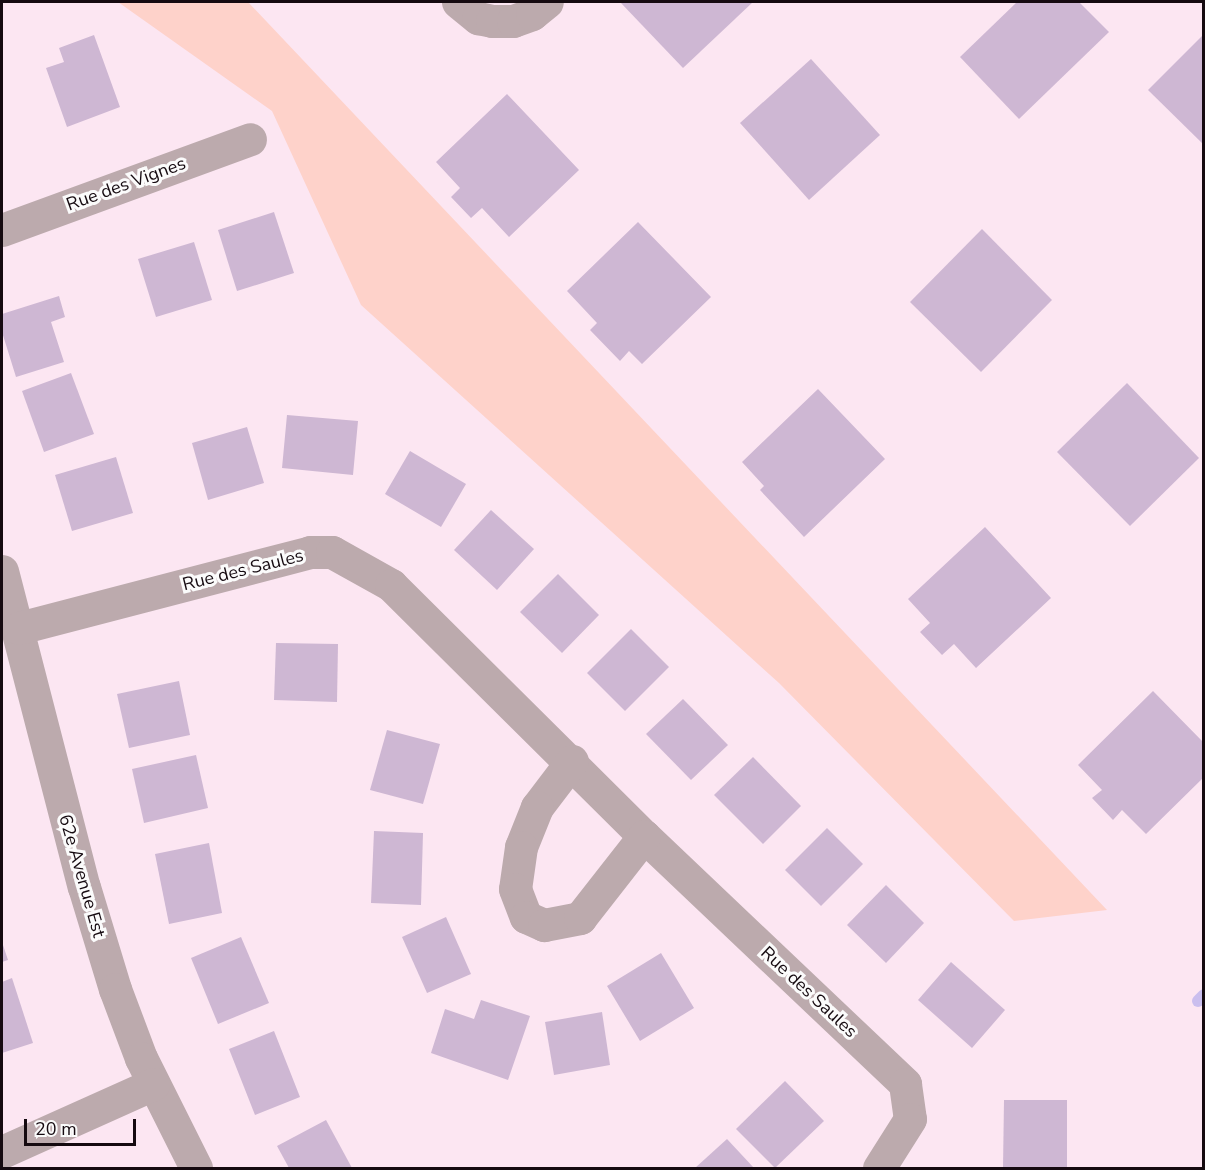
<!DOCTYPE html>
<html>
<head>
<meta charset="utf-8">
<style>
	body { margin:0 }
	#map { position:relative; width:1205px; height:1170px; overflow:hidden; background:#fce6f2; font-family:"Nunito Sans",sans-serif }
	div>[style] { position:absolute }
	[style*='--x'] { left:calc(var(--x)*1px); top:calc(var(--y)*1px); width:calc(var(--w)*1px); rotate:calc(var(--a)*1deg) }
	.green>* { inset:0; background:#fed2ca }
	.stream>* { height:12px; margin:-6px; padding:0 6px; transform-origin:6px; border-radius:6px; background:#cabeee }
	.building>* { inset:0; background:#ceb7d3 }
	.minor>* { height:33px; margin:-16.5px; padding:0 16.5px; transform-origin:16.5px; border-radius:16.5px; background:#bcaaad }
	span { translate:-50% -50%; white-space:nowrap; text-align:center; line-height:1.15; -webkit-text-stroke:6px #fbfbfb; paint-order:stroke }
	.street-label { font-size:18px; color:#150a10 }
	.frame { position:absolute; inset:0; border:3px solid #150a10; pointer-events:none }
	.scale { position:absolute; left:24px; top:1119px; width:112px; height:27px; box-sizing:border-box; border:3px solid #150a10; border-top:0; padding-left:8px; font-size:18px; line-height:21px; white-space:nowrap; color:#150a10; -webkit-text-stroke:4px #fbfbfb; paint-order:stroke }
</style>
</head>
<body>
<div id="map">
	<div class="green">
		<i style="clip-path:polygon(118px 2px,248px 2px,1107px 910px,1014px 921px,779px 683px,361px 305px,272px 111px)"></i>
	</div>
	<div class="stream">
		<i style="--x:1198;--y:1001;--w:8;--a:-45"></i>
	</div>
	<div class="building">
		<i style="clip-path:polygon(620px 2px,753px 2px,683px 68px)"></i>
		<i style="clip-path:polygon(1017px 2px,1079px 2px,1109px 32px,1019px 119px,960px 57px)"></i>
		<i style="clip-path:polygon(1204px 34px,1204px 145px,1148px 90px)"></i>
		<i style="clip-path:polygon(94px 35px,120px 107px,67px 127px,46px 68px,64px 62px,59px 48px)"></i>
		<i style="clip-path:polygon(811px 59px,880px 135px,809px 200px,740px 123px)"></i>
		<i style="clip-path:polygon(507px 94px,579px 170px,509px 237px,482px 208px,471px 218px,451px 197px,460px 188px,436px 162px)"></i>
		<i style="clip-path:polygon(274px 212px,294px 273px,237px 291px,218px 230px)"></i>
		<i style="clip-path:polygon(638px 222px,711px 297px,642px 364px,629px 351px,620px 361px,590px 330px,597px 323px,567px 291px)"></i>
		<i style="clip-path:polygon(982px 229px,1052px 300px,981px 372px,910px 302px)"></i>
		<i style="clip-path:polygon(194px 242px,212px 300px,156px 317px,138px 259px)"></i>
		<i style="clip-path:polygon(59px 296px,65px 317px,51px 322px,64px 362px,16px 377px,2px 332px,2px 314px)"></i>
		<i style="clip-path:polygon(71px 373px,94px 434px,44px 452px,22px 391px)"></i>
		<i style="clip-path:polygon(1127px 383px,1199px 458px,1130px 526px,1057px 452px)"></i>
		<i style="clip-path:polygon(818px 389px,885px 459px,804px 537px,760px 490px,764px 486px,742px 462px)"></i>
		<i style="clip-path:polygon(287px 415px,358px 421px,353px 475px,282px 468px)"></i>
		<i style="clip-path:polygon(247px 427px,264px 483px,208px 500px,192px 443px)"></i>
		<i style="clip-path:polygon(410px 451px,466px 484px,441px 527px,385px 494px)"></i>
		<i style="clip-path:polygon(116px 457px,133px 513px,72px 531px,55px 475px)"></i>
		<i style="clip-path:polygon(491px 510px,534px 549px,497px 590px,454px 550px)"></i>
		<i style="clip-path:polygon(985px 527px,1051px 598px,976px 668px,954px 644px,942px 655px,920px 632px,930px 623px,908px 599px)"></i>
		<i style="clip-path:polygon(558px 574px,599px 615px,562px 653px,520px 612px)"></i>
		<i style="clip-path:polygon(631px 629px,669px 667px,625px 711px,587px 673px)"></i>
		<i style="clip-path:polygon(276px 643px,338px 644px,337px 702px,274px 700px)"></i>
		<i style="clip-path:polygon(179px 681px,190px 735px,129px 748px,117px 694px)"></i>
		<i style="clip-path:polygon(1153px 691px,1204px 743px,1204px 777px,1146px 834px,1122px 810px,1113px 820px,1092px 798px,1102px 790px,1078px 765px)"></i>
		<i style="clip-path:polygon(683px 699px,728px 745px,691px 780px,646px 734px)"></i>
		<i style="clip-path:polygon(387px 730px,440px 744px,423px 804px,370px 790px)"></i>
		<i style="clip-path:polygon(196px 755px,208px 808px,144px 823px,132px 769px)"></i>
		<i style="clip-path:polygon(753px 757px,801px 806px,763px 844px,714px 795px)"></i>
		<i style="clip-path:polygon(827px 828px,863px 864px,821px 906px,785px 870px)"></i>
		<i style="clip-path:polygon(374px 831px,423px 833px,421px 905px,371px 903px)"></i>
		<i style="clip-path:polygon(209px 843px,222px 913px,169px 924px,155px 854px)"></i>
		<i style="clip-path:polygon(886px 885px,924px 923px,886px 963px,847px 925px)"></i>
		<i style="clip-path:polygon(446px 917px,471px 974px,427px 993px,402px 937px)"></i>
		<i style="clip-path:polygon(241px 937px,269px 1003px,218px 1024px,191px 958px)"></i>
		<i style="clip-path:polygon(2px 942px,8px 960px,2px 962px)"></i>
		<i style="clip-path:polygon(661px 953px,694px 1008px,640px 1041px,607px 986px)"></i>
		<i style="clip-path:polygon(951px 962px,1005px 1010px,972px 1048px,918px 1000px)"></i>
		<i style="clip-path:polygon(12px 978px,33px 1043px,2px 1053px,2px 982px)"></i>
		<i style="clip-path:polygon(481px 1000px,530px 1016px,508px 1080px,431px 1053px,445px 1009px,474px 1019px)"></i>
		<i style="clip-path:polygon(602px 1012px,610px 1065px,554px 1075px,545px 1022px)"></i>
		<i style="clip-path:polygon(274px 1031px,300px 1097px,255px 1115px,229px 1049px)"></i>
		<i style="clip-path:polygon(785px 1081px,824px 1121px,775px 1168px,736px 1129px)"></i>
		<i style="clip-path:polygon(1004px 1100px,1067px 1100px,1067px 1168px,1003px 1168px)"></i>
		<i style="clip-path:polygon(326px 1120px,352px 1168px,289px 1168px,277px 1146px)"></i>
		<i style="clip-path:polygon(727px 1139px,754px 1168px,695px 1168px)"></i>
	</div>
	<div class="minor">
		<i style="--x:458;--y:2;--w:26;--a:39"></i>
		<i style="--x:478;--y:18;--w:14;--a:12"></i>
		<i style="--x:492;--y:21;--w:21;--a:0"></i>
		<i style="--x:513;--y:21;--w:20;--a:-20"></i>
		<i style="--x:532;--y:14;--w:19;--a:-39"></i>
		<i style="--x:2;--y:230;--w:264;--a:-20.1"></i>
		<i style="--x:2;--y:571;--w:326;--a:75.5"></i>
		<i style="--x:84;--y:887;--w:107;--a:73.1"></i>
		<i style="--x:115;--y:989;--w:74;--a:69.4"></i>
		<i style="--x:141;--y:1058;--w:123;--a:63.4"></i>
		<i style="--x:19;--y:628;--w:301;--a:-14.6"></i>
		<i style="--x:310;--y:552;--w:22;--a:0"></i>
		<i style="--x:332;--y:552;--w:68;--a:29.2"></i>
		<i style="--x:391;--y:585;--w:356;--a:44.8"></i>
		<i style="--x:644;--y:836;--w:360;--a:43.5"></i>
		<i style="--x:905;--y:1084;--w:35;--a:82"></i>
		<i style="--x:910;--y:1119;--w:58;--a:122.3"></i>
		<i style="--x:572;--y:761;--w:58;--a:127.3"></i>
		<i style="--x:537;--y:807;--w:43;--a:111.8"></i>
		<i style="--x:521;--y:847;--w:42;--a:98.1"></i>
		<i style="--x:515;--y:889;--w:30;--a:69"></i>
		<i style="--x:526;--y:917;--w:20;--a:24"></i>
		<i style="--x:544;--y:925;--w:37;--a:-11"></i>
		<i style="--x:580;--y:918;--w:104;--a:-52"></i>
		<i style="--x:2;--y:1152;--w:166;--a:-24.2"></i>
	</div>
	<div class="street-label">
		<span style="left:126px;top:184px;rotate:-20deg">Rue des Vignes</span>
		<span style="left:243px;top:570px;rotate:-14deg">Rue des Saules</span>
		<span style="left:82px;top:876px;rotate:74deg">62e Avenue Est</span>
		<span style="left:809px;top:992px;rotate:43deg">Rue des Saules</span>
	</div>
	<div class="frame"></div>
	<div class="scale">20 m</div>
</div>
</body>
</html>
